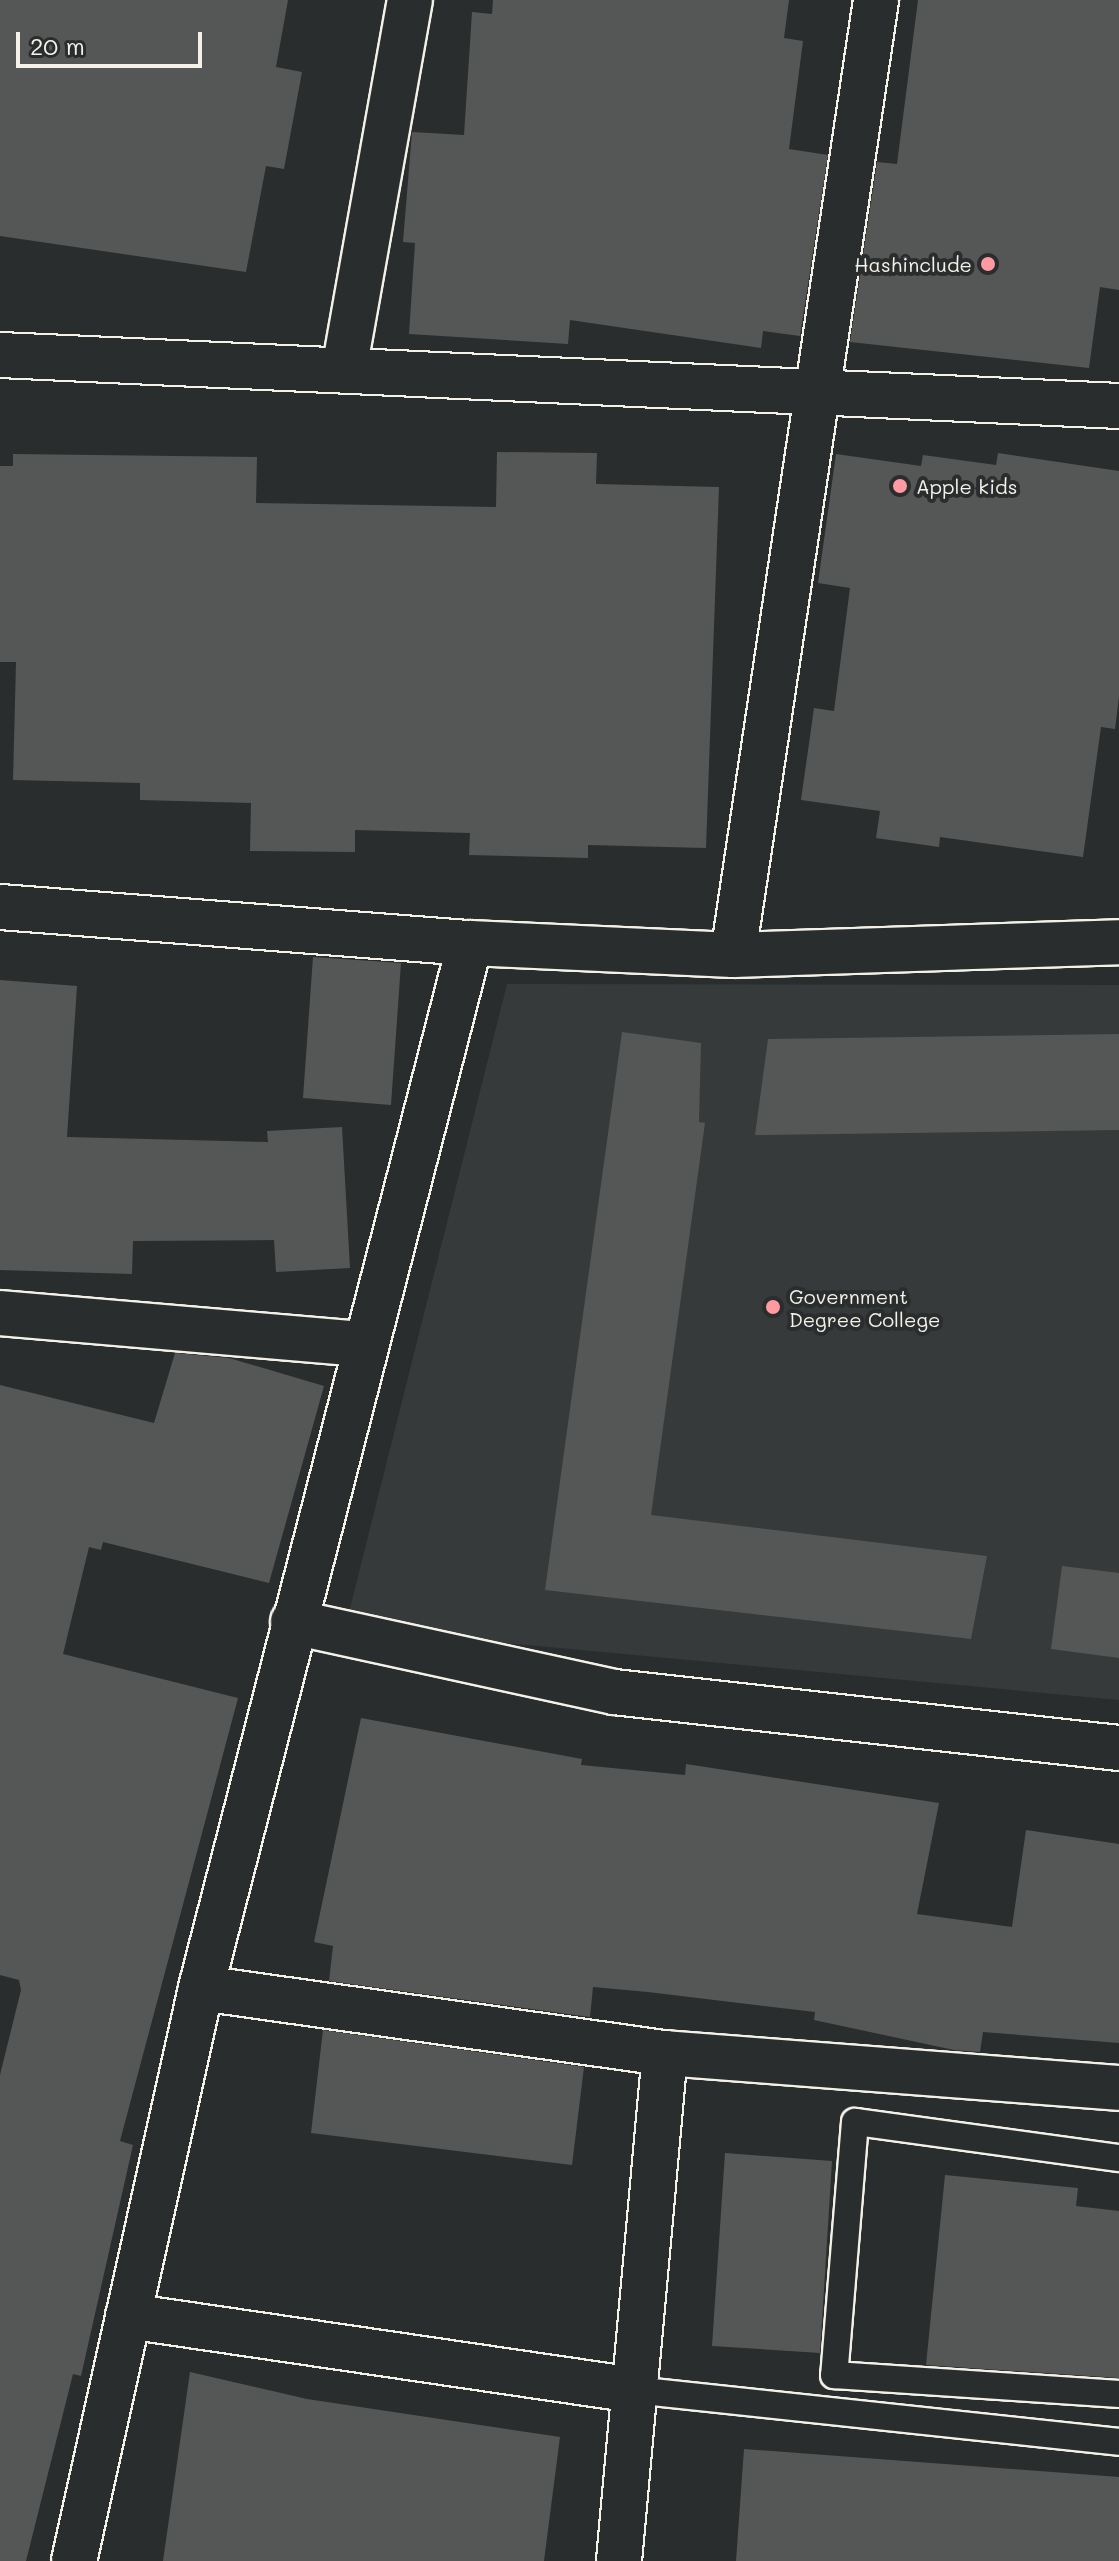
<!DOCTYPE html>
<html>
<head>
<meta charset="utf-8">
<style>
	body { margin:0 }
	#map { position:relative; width:1119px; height:2561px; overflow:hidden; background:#2a2d2e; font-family:Mali,sans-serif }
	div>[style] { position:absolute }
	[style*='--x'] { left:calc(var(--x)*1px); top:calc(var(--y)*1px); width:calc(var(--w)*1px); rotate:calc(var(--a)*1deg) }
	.built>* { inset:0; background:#373a3a }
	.building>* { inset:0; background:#555756 }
	.roads { filter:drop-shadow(2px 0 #f4f1e8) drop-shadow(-2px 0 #f4f1e8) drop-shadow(0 2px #f4f1e8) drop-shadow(0 -2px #f4f1e8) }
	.service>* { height:26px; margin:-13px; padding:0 13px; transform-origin:13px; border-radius:13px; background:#2a2d2e }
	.minor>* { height:44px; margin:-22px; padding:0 22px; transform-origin:22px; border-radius:22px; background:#2a2d2e }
	.tertiary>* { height:44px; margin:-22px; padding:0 22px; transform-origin:22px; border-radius:22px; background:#2a2d2e }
	.dots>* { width:22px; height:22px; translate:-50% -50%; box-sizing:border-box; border:4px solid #2a2d2e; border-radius:50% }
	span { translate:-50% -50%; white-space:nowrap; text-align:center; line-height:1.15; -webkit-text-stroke:8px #2a2d2e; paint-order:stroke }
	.poi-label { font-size:20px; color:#f4f1e8 }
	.right { translate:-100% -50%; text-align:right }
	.left { translate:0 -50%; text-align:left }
	.scale { position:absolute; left:16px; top:32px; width:186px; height:36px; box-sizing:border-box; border:4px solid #f4f1e8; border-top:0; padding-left:10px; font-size:24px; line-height:28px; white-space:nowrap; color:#f4f1e8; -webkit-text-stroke:6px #2a2d2e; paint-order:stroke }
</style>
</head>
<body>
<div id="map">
	<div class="built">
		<i style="clip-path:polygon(507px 984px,1119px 985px,1119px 1700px,345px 1628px)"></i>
	</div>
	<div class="building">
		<i style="clip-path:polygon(0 0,288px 0,276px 67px,302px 72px,284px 169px,266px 166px,246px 272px,0 236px)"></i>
		<i style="clip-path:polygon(493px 0,789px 0,784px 38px,803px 41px,789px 149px,828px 155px,800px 336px,763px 331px,761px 348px,570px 320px,568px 344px,409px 334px,415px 243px,403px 242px,412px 132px,464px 135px,472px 12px,492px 14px)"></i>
		<i style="clip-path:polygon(918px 0,1119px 0,1119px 290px,1100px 287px,1089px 368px,850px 342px,877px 162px,897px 164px)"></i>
		<i style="clip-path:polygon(497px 452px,597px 453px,596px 484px,719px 487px,706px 848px,588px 845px,588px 858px,469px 855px,470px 833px,355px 830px,355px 852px,250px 851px,251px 803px,140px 800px,140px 783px,13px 780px,16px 662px,0 662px,0 466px,13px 466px,13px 454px,257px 457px,256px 503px,496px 507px)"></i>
		<i style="clip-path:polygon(998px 453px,1119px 471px,1119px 697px,1115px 729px,1101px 727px,1083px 857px,940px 837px,939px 847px,876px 838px,880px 811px,801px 800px,814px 708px,834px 711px,850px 588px,818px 583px,836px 454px,921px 466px,923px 455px,996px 465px)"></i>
		<i style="clip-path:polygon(313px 957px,401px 963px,391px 1105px,303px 1098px)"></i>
		<i style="clip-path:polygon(0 980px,77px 986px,67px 1137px,268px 1142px,267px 1131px,342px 1127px,350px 1268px,276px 1272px,274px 1240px,133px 1241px,132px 1274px,0 1270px)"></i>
		<i style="clip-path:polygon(622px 1032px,701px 1043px,699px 1122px,705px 1123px,651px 1515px,987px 1556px,971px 1639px,545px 1590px)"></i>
		<i style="clip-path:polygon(1119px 1034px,1119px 1130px,755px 1135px,768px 1039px)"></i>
		<i style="clip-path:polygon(175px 1353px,229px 1358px,324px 1386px,269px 1583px,103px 1542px,101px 1550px,89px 1547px,63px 1654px,238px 1698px,120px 2141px,133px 2145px,81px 2376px,73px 2374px,26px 2561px,0 2561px,0 2075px,21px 1990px,19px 1980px,0 1975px,0 1385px,154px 1423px)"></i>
		<i style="clip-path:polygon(1062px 1566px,1119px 1573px,1119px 1658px,1051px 1649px)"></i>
		<i style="clip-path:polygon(361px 1718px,582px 1759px,581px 1765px,685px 1775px,686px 1764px,939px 1803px,917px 1914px,1012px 1927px,1026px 1830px,1119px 1844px,1119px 2043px,983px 2032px,980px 2052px,954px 2050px,814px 2020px,815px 2012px,648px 1992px,593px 1987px,590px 2017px,329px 1981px,333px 1946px,314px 1942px)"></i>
		<i style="clip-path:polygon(323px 2030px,584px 2067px,572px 2165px,311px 2133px)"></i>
		<i style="clip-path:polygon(725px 2153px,832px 2161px,820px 2353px,712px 2346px)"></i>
		<i style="clip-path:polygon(945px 2175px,1078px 2188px,1076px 2206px,1119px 2211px,1119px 2378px,926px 2365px)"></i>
		<i style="clip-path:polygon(190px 2372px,307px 2399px,560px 2437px,544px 2561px,163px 2561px)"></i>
		<i style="clip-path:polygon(744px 2449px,1119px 2477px,1119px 2561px,736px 2561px)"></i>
	</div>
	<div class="roads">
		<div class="service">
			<i style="--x:1119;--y:2158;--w:266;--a:-172.2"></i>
			<i style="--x:855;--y:2122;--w:254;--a:94.7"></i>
			<i style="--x:834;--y:2375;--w:286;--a:3.8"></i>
			<i style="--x:634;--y:2390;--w:488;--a:6.1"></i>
		</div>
		<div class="minor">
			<i style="--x:344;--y:370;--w:376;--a:-79.9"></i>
			<i style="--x:0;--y:907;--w:471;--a:4.4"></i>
			<i style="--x:470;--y:943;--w:263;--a:2.6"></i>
			<i style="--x:733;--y:955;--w:386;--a:-1.9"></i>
			<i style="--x:733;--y:955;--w:966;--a:-81.48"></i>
			<i style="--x:0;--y:1313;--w:364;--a:4.9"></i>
			<i style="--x:293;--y:1622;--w:329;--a:12.3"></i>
			<i style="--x:614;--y:1692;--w:508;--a:6.33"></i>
			<i style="--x:201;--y:1988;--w:469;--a:8"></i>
			<i style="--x:665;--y:2053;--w:455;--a:4.4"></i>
			<i style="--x:128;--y:2316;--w:511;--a:8.32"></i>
			<i style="--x:74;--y:2561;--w:587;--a:-77.5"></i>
			<i style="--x:201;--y:1988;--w:1079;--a:-75.56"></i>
			<i style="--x:619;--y:2561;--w:510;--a:-84.83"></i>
		</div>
		<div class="tertiary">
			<i style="--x:0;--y:355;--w:1120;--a:2.61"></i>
		</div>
	</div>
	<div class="dots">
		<i style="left:988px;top:264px;background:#ff9aa2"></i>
		<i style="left:900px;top:486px;background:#ff9aa2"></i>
		<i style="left:773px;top:1307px;background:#ff9aa2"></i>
	</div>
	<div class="poi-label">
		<span class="right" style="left:972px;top:264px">Hashinclude</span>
		<span class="left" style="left:916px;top:486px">Apple kids</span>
		<span class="left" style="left:789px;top:1308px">Government<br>Degree College</span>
	</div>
	<div class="scale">20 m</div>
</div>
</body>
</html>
